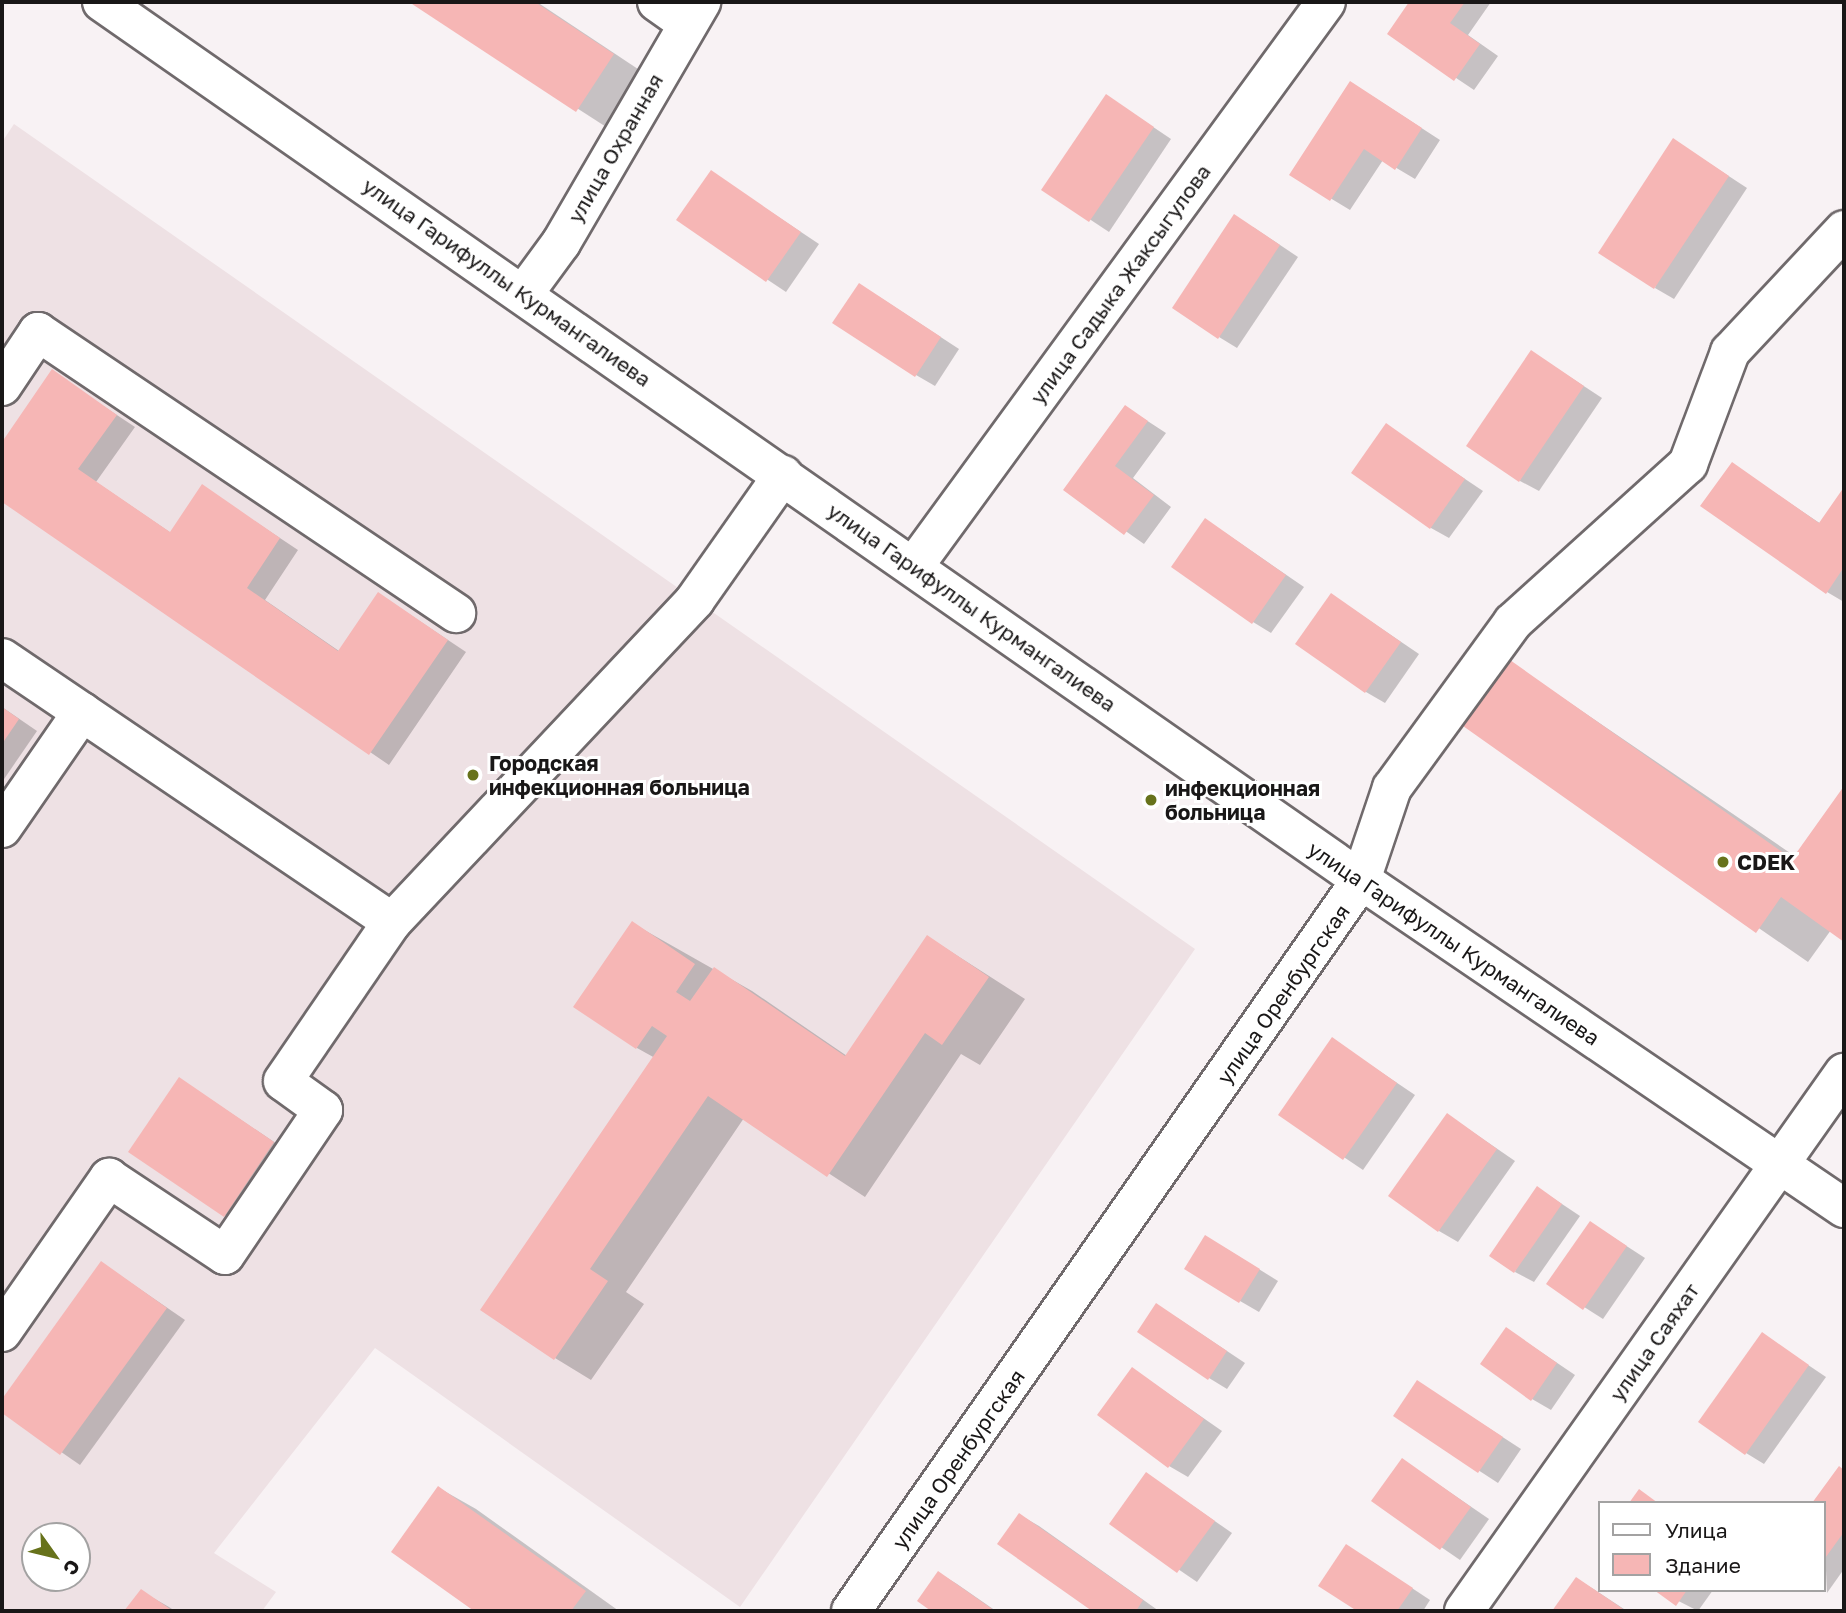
<!DOCTYPE html>
<html>
<head>
<meta charset="utf-8">
<style>
	body { margin:0 }
	#map { position:relative; width:1846px; height:1613px; overflow:hidden; background:#f8f2f4; font-family:"Golos Text",sans-serif }
	div>[style] { position:absolute }
	[style*='--x'] { left:calc(var(--x)*1px); top:calc(var(--y)*1px); width:calc(var(--w)*1px); rotate:calc(var(--a)*1deg) }
	.built>* { inset:0; background:#eee1e4 }
	.shadow>* { inset:0; background:#0003 }
	.building>* { inset:0; background:#f6b6b5 }
	.roads { filter:drop-shadow(2px 0 #706a6c) drop-shadow(-2px 0 #706a6c) drop-shadow(0 2px #706a6c) drop-shadow(0 -2px #706a6c) }
	.minor>* { height:38px; margin:-19px; padding:0 19px; transform-origin:19px; border-radius:19px; background:#fff }
	.dots>* { width:19px; height:19px; translate:-50% -50%; box-sizing:border-box; border:4px solid #fff; border-radius:50% }
	span { translate:-50% -50%; white-space:nowrap; text-align:center; line-height:1.15; -webkit-text-stroke:6px #fff; paint-order:stroke }
	.street-label { font-size:21px; color:#191717 }
	.poi-label { font-size:21px; color:#191717; font-weight:700 }
	.left { translate:0 -50%; text-align:left }
	.frame { position:absolute; inset:0; border:4px solid #191717; pointer-events:none }
	.legend { position:absolute; left:1598px; top:1501px; width:228px; height:91px; box-sizing:border-box; background:#fff; border:2px solid #a3a2a2; margin:0; padding:9px 12px; list-style:none; font-size:21px; color:#191717 }
	.legend li { display:flex; align-items:center; gap:14px; height:35px }
	.legend b { width:35px; border:2px solid #a3a2a2 }
	.north { position:absolute; left:21px; top:1522px; width:70px; height:70px; box-sizing:border-box; background:#fff; border:2px solid #a3a2a2; border-radius:50%; rotate:124deg; font-size:19px; font-weight:700; line-height:28px; text-align:center; color:#191717 }
	.north::after { content:''; display:block; margin:auto; width:24px; height:32px; background:#67721b; clip-path:polygon(50% 0,100% 100%,50% 72%,0 100%) }
</style>
</head>
<body>
<div id="map">
	<div class="built">
		<i style="clip-path:polygon(evenodd,14px 124px,1195px 949px,740px 1607px,375px 1348px,214px 1553px,276px 1592px,262px 1611px,2px 1611px,2px 142px,14px 124px,35px 1536px,77px 1536px,77px 1578px,35px 1578px,35px 1536px)"></i>
	</div>
	<div class="shadow">
		<i style="clip-path:polygon(412px 2px,537px 2px,650px 77px,614px 132px)"></i>
		<i style="clip-path:polygon(1411px 2px,1491px 2px,1468px 35px,1498px 56px,1474px 90px,1389px 33px)"></i>
		<i style="clip-path:polygon(1369px 94px,1440px 140px,1415px 179px,1383px 160px,1350px 210px,1292px 175px)"></i>
		<i style="clip-path:polygon(1125px 108px,1171px 139px,1109px 232px,1044px 189px)"></i>
		<i style="clip-path:polygon(1692px 152px,1747px 188px,1674px 299px,1655px 288px)"></i>
		<i style="clip-path:polygon(711px 172px,819px 244px,786px 292px,678px 220px)"></i>
		<i style="clip-path:polygon(1253px 227px,1298px 257px,1237px 348px,1219px 337px)"></i>
		<i style="clip-path:polygon(878px 296px,959px 349px,935px 386px,916px 375px)"></i>
		<i style="clip-path:polygon(1532px 352px,1602px 398px,1539px 491px,1520px 481px)"></i>
		<i style="clip-path:polygon(52px 372px,135px 427px,96px 482px,171px 533px,203px 487px,298px 550px,265px 600px,339px 651px,379px 594px,466px 652px,389px 765px,2px 500px,2px 445px)"></i>
		<i style="clip-path:polygon(1126px 407px,1166px 433px,1133px 478px,1171px 507px,1144px 544px,1066px 489px)"></i>
		<i style="clip-path:polygon(1386px 426px,1483px 491px,1449px 538px,1431px 528px)"></i>
		<i style="clip-path:polygon(1732px 464px,1821px 524px,1844px 490px,1844px 602px,1827px 592px)"></i>
		<i style="clip-path:polygon(1224px 532px,1304px 587px,1271px 633px,1253px 622px)"></i>
		<i style="clip-path:polygon(1332px 595px,1419px 654px,1385px 703px,1366px 692px)"></i>
		<i style="clip-path:polygon(1510px 662px,1796px 857px,1844px 789px,1844px 940px,1831px 930px,1808px 962px,1465px 725px)"></i>
		<i style="clip-path:polygon(2px 707px,37px 731px,2px 782px)"></i>
		<i style="clip-path:polygon(632px 923px,752px 991px,847px 1056px,928px 937px,1025px 999px,980px 1065px,961px 1054px,865px 1197px,744px 1118px,626px 1292px,644px 1304px,591px 1380px,555px 1358px,655px 1058px,637px 1048px)"></i>
		<i style="clip-path:polygon(1332px 1039px,1415px 1095px,1363px 1170px,1280px 1114px)"></i>
		<i style="clip-path:polygon(180px 1079px,292px 1154px,244px 1226px,225px 1215px)"></i>
		<i style="clip-path:polygon(1448px 1115px,1515px 1161px,1458px 1242px,1439px 1231px)"></i>
		<i style="clip-path:polygon(1538px 1188px,1580px 1216px,1534px 1282px,1515px 1272px)"></i>
		<i style="clip-path:polygon(1591px 1223px,1645px 1258px,1603px 1319px,1548px 1284px)"></i>
		<i style="clip-path:polygon(1225px 1248px,1278px 1281px,1259px 1312px,1240px 1301px)"></i>
		<i style="clip-path:polygon(102px 1263px,185px 1320px,80px 1465px,2px 1411px,2px 1402px)"></i>
		<i style="clip-path:polygon(1176px 1317px,1245px 1363px,1227px 1389px,1209px 1378px)"></i>
		<i style="clip-path:polygon(1507px 1329px,1575px 1375px,1551px 1410px,1532px 1399px)"></i>
		<i style="clip-path:polygon(1762px 1334px,1826px 1377px,1764px 1464px,1746px 1453px)"></i>
		<i style="clip-path:polygon(1133px 1369px,1222px 1431px,1188px 1477px,1169px 1466px)"></i>
		<i style="clip-path:polygon(1418px 1382px,1521px 1449px,1498px 1483px,1395px 1416px)"></i>
		<i style="clip-path:polygon(1403px 1460px,1489px 1519px,1460px 1560px,1374px 1501px)"></i>
		<i style="clip-path:polygon(1839px 1468px,1844px 1569px,1827px 1593px,1823px 1503px)"></i>
		<i style="clip-path:polygon(1147px 1474px,1232px 1533px,1197px 1582px,1112px 1524px)"></i>
		<i style="clip-path:polygon(439px 1488px,476px 1509px,619px 1611px,477px 1611px,394px 1552px)"></i>
		<i style="clip-path:polygon(1020px 1515px,1039px 1526px,1159px 1611px,1095px 1611px,999px 1543px)"></i>
		<i style="clip-path:polygon(1365px 1557px,1430px 1600px,1423px 1611px,1360px 1611px,1321px 1585px)"></i>
		<i style="clip-path:polygon(939px 1573px,957px 1584px,996px 1611px,934px 1611px,919px 1601px)"></i>
		<i style="clip-path:polygon(1577px 1579px,1595px 1590px,1627px 1611px,1554px 1611px)"></i>
		<i style="clip-path:polygon(1657px 1590px,1713px 1590px,1698px 1611px)"></i>
		<i style="clip-path:polygon(141px 1591px,169px 1607px,175px 1611px,127px 1611px)"></i>
	</div>
	<div class="building">
		<i style="clip-path:polygon(409px 2px,535px 2px,614px 54px,576px 112px)"></i>
		<i style="clip-path:polygon(1409px 2px,1465px 2px,1450px 23px,1480px 44px,1454px 81px,1387px 34px)"></i>
		<i style="clip-path:polygon(1350px 81px,1422px 128px,1395px 170px,1364px 149px,1330px 201px,1289px 175px)"></i>
		<i style="clip-path:polygon(1106px 94px,1154px 127px,1089px 222px,1041px 190px)"></i>
		<i style="clip-path:polygon(1673px 138px,1729px 176px,1654px 289px,1598px 253px)"></i>
		<i style="clip-path:polygon(711px 170px,801px 232px,766px 282px,676px 220px)"></i>
		<i style="clip-path:polygon(1234px 214px,1280px 245px,1218px 339px,1172px 308px)"></i>
		<i style="clip-path:polygon(859px 283px,941px 337px,915px 377px,832px 323px)"></i>
		<i style="clip-path:polygon(1531px 350px,1584px 386px,1519px 482px,1466px 446px)"></i>
		<i style="clip-path:polygon(52px 369px,117px 415px,78px 469px,170px 532px,202px 484px,280px 538px,247px 588px,338px 651px,378px 592px,448px 640px,369px 755px,2px 502px,2px 442px)"></i>
		<i style="clip-path:polygon(1125px 405px,1148px 421px,1115px 466px,1154px 495px,1124px 535px,1063px 490px)"></i>
		<i style="clip-path:polygon(1386px 423px,1465px 479px,1430px 529px,1351px 473px)"></i>
		<i style="clip-path:polygon(1732px 462px,1819px 523px,1844px 487px,1844px 567px,1826px 594px,1700px 506px)"></i>
		<i style="clip-path:polygon(1205px 518px,1286px 575px,1252px 624px,1171px 567px)"></i>
		<i style="clip-path:polygon(1331px 593px,1401px 642px,1365px 693px,1295px 644px)"></i>
		<i style="clip-path:polygon(1510px 660px,1792px 859px,1844px 786px,1844px 942px,1781px 897px,1756px 933px,1463px 726px)"></i>
		<i style="clip-path:polygon(2px 707px,19px 719px,2px 744px)"></i>
		<i style="clip-path:polygon(632px 921px,695px 964px,676px 992px,690px 1001px,714px 967px,845px 1056px,927px 935px,989px 977px,942px 1045px,925px 1033px,827px 1177px,708px 1096px,590px 1269px,608px 1281px,554px 1360px,480px 1310px,667px 1036px,652px 1026px,636px 1049px,573px 1007px)"></i>
		<i style="clip-path:polygon(1332px 1037px,1397px 1083px,1343px 1160px,1278px 1115px)"></i>
		<i style="clip-path:polygon(179px 1077px,274px 1142px,224px 1217px,128px 1152px)"></i>
		<i style="clip-path:polygon(1447px 1113px,1497px 1149px,1438px 1232px,1388px 1196px)"></i>
		<i style="clip-path:polygon(1537px 1186px,1562px 1204px,1514px 1273px,1489px 1256px)"></i>
		<i style="clip-path:polygon(1590px 1221px,1627px 1246px,1583px 1310px,1546px 1284px)"></i>
		<i style="clip-path:polygon(1205px 1235px,1260px 1269px,1239px 1303px,1184px 1269px)"></i>
		<i style="clip-path:polygon(101px 1261px,167px 1308px,60px 1455px,2px 1413px,2px 1399px)"></i>
		<i style="clip-path:polygon(1156px 1303px,1227px 1351px,1208px 1380px,1137px 1332px)"></i>
		<i style="clip-path:polygon(1506px 1327px,1557px 1363px,1531px 1401px,1480px 1364px)"></i>
		<i style="clip-path:polygon(1762px 1332px,1809px 1365px,1745px 1455px,1698px 1422px)"></i>
		<i style="clip-path:polygon(1132px 1367px,1204px 1419px,1168px 1468px,1097px 1415px)"></i>
		<i style="clip-path:polygon(1417px 1380px,1503px 1437px,1478px 1473px,1393px 1416px)"></i>
		<i style="clip-path:polygon(1402px 1458px,1471px 1507px,1440px 1550px,1371px 1501px)"></i>
		<i style="clip-path:polygon(1839px 1466px,1844px 1470px,1844px 1532px,1823px 1561px,1823px 1503px,1812px 1503px)"></i>
		<i style="clip-path:polygon(1146px 1472px,1215px 1521px,1177px 1573px,1109px 1524px)"></i>
		<i style="clip-path:polygon(438px 1486px,586px 1591px,571px 1611px,474px 1611px,391px 1552px)"></i>
		<i style="clip-path:polygon(1639px 1489px,1658px 1503px,1629px 1503px)"></i>
		<i style="clip-path:polygon(1019px 1513px,1143px 1600px,1136px 1611px,1092px 1611px,997px 1544px)"></i>
		<i style="clip-path:polygon(1346px 1544px,1413px 1588px,1397px 1611px,1357px 1611px,1318px 1586px)"></i>
		<i style="clip-path:polygon(938px 1571px,995px 1611px,931px 1611px,917px 1601px)"></i>
		<i style="clip-path:polygon(1576px 1577px,1626px 1611px,1552px 1611px)"></i>
		<i style="clip-path:polygon(141px 1589px,173px 1611px,124px 1611px)"></i>
		<i style="clip-path:polygon(1654px 1590px,1687px 1590px,1676px 1606px)"></i>
	</div>
	<div class="roads">
		<div class="minor">
			<i style="--x:102;--y:2;--w:1535;--a:34.89"></i>
			<i style="--x:1361;--y:880;--w:584;--a:34.18"></i>
			<i style="--x:657;--y:2;--w:35;--a:35"></i>
			<i style="--x:525;--y:292;--w:61;--a:-53.7"></i>
			<i style="--x:561;--y:243;--w:279;--a:-59.8"></i>
			<i style="--x:2;--y:386;--w:65;--a:-56.3"></i>
			<i style="--x:38;--y:332;--w:504;--a:33.91"></i>
			<i style="--x:914;--y:566;--w:698;--a:-53.85"></i>
			<i style="--x:2;--y:658;--w:471;--a:34.1"></i>
			<i style="--x:392;--y:922;--w:442;--a:-46.7"></i>
			<i style="--x:695;--y:600;--w:153;--a:-54.9"></i>
			<i style="--x:2;--y:828;--w:141;--a:-55.4"></i>
			<i style="--x:2;--y:1332;--w:188;--a:-55.2"></i>
			<i style="--x:109;--y:1178;--w:139;--a:33.6"></i>
			<i style="--x:225;--y:1255;--w:175;--a:-55.9"></i>
			<i style="--x:323;--y:1110;--w:49;--a:-144.1"></i>
			<i style="--x:283;--y:1081;--w:193;--a:-55.6"></i>
			<i style="--x:851;--y:1611;--w:891;--a:-55.1"></i>
			<i style="--x:1361;--y:880;--w:97;--a:-71.4"></i>
			<i style="--x:1392;--y:788;--w:205;--a:-53.9"></i>
			<i style="--x:1513;--y:622;--w:236;--a:-42.1"></i>
			<i style="--x:1688;--y:464;--w:120;--a:-69.4"></i>
			<i style="--x:1730;--y:352;--w:167;--a:-46.9"></i>
			<i style="--x:1464;--y:1611;--w:659;--a:-54.77"></i>
		</div>
	</div>
	<div class="dots">
		<i style="left:473px;top:775px;background:#67721b"></i>
		<i style="left:1151px;top:800px;background:#67721b"></i>
		<i style="left:1723px;top:862px;background:#67721b"></i>
	</div>
	<div class="street-label">
		<span style="left:615px;top:148px;rotate:-60deg">улица Охранная</span>
		<span style="left:507px;top:282px;rotate:35deg">улица Гарифуллы Курмангалиева</span>
		<span style="left:1120px;top:284px;rotate:-54deg">улица Садыка Жаксыгулова</span>
		<span style="left:972px;top:607px;rotate:35deg">улица Гарифуллы Курмангалиева</span>
		<span style="left:1454px;top:943px;rotate:34deg">улица Гарифуллы Курмангалиева</span>
		<span style="left:1283px;top:994px;rotate:-55deg">улица Оренбургская</span>
		<span style="left:1654px;top:1342px;rotate:-55deg">улица Саяхат</span>
		<span style="left:958px;top:1459px;rotate:-55deg">улица Оренбургская</span>
	</div>
	<div class="poi-label">
		<span class="left" style="left:489px;top:775px">Городская<br>инфекционная больница</span>
		<span class="left" style="left:1165px;top:800px">инфекционная<br>больница</span>
		<span class="left" style="left:1737px;top:862px">CDEK</span>
	</div>
	<div class="frame"></div>
	<ul class="legend">
	<li><b style="height:9px;background:#fff"></b>Улица</li>
	<li><b style="height:19px;background:#f6b6b5"></b>Здание</li>
	</ul>
	<div class="north">С</div>
</div>
</body>
</html>
